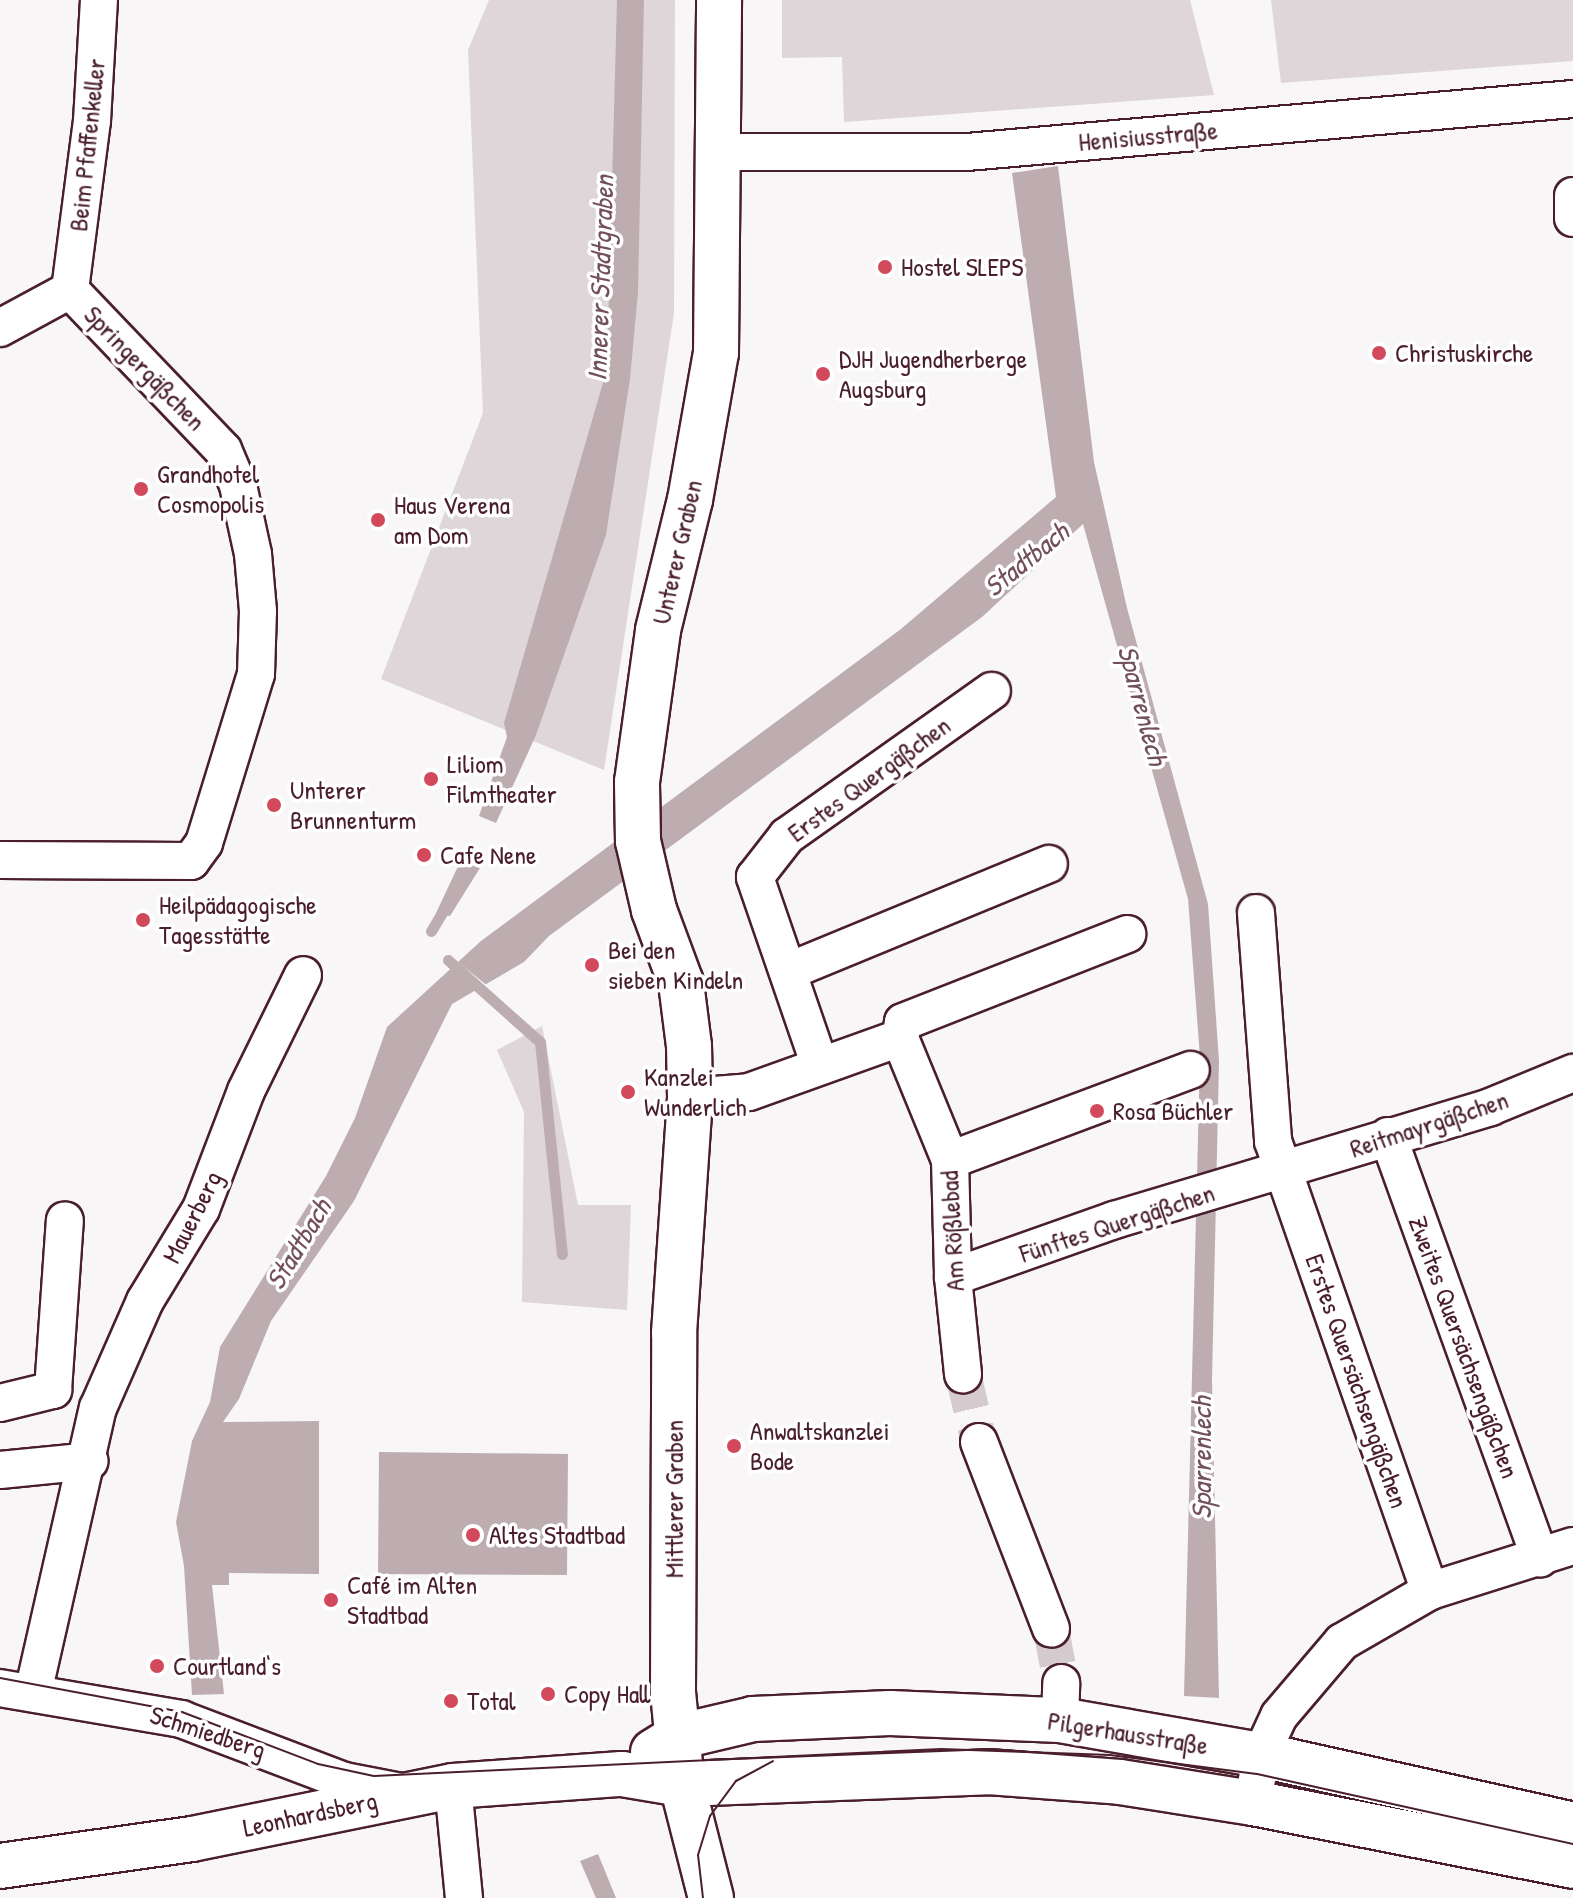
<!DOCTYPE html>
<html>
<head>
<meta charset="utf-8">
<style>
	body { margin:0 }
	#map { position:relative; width:1573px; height:1898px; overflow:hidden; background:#f8f6f7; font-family:"Patrick Hand",sans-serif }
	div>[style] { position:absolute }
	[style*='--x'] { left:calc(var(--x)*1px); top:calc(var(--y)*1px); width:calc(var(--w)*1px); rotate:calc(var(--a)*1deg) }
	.green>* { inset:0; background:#ded6d9 }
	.water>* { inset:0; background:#bdadb0 }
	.pier>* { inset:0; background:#f8f6f7 }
	.stream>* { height:11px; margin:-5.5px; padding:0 5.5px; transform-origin:5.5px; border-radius:5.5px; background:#bdadb0 }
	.street-tunnel>* { height:36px; margin-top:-18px; transform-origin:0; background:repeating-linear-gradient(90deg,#d5cbce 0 36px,transparent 0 54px) }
	.roads { filter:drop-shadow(2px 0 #4a1f2b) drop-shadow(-2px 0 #4a1f2b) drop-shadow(0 2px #4a1f2b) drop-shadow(0 -2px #4a1f2b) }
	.street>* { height:36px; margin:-18px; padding:0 18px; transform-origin:18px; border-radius:18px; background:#fff }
	.secondary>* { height:44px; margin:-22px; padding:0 22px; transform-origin:22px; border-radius:22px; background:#fff }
	.tram>* { height:2px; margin:-1px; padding:0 1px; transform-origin:1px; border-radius:1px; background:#4a1f2b }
	.dots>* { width:22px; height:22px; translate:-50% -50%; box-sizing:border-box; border:4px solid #fff; border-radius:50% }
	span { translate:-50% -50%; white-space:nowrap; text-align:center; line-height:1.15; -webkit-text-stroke:7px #fff; paint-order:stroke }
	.street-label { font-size:26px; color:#4a1f2b }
	.poi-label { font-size:26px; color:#4a1f2b }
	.left { translate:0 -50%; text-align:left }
	.water-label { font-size:28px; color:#72515a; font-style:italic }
</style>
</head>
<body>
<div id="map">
	<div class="green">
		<i style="clip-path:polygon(489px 0,675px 0,674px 313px,604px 770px,381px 679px,483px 413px,468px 50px)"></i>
		<i style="clip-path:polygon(782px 0,1190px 0,1214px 95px,844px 122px,842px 57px,782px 58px)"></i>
		<i style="clip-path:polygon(1271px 0,1573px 0,1573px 61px,1281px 83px)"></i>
		<i style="clip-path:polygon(542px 1026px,578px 1205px,631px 1205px,627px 1310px,522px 1302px,524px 1112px,497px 1050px)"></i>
	</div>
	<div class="water">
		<i style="clip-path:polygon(617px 0,644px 0,638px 292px,630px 379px,606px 535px,536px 735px,496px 823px,479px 816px,507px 737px,504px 723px,607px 369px)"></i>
		<i style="clip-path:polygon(1058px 166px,1094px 462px,1127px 608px,1208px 904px,1219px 1061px,1212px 1381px,1219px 1698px,1184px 1696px,1200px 1057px,1188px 899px,1083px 524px,982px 617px,549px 936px,524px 962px,452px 1004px,354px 1201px,271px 1321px,239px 1399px,223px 1422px,319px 1421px,319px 1574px,229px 1573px,229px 1585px,212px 1585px,224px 1694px,192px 1695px,184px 1566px,176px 1522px,192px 1441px,210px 1402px,220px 1347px,326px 1176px,355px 1118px,387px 1027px,481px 941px,901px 629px,1056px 497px,1012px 173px)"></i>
		<i style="clip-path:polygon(461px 860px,480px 868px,450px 916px,436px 913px)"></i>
		<i style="clip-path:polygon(379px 1452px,568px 1454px,567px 1575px,378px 1574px)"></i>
		<i style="clip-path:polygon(598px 1854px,616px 1898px,596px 1898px,580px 1861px)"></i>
	</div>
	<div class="pier">
		<i style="clip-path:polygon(454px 959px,489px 987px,480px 992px,446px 965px)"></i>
	</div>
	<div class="stream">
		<i style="--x:431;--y:931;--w:35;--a:-59"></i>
		<i style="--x:448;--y:960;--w:123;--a:41.7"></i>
		<i style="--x:540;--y:1042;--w:213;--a:84.1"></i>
	</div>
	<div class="street-tunnel">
		<i style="--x:963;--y:1374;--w:70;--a:76.8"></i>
		<i style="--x:1051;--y:1629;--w:55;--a:79.5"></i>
	</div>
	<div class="roads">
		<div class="street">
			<i style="--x:722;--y:152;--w:245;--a:0"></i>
			<i style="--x:967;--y:152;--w:608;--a:-5"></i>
			<i style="--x:1573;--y:196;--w:22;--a:90"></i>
			<i style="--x:70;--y:290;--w:170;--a:-82.6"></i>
			<i style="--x:92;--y:121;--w:121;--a:-86.7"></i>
			<i style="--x:0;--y:328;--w:80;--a:-28.5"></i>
			<i style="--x:0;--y:860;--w:191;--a:0.3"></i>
			<i style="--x:191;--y:861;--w:22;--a:-54"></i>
			<i style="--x:204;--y:843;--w:177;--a:-72.9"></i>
			<i style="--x:256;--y:674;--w:63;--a:-88.2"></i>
			<i style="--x:258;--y:611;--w:57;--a:-95"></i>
			<i style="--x:253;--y:554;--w:71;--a:-102.3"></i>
			<i style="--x:238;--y:485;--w:38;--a:-113"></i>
			<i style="--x:223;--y:450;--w:221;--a:-133.7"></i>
			<i style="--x:1256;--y:913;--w:229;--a:85.7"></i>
			<i style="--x:1273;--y:1141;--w:477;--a:70.8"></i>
			<i style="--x:789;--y:971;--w:281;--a:-22.4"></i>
			<i style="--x:900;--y:1038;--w:16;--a:-79"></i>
			<i style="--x:903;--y:1022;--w:241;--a:-21.4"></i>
			<i style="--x:820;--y:1066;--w:200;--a:-109"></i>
			<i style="--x:755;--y:877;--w:52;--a:-52"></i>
			<i style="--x:787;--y:836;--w:251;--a:-35.3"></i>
			<i style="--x:690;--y:1097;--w:59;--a:-4.8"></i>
			<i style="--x:749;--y:1092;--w:160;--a:-19.7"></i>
			<i style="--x:900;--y:1038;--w:132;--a:67.7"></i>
			<i style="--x:950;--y:1160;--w:117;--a:88.5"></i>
			<i style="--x:953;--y:1277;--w:98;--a:84.1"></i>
			<i style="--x:1388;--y:1136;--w:449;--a:70.2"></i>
			<i style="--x:950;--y:1160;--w:257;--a:-20.5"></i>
			<i style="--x:953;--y:1277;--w:171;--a:-19.5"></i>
			<i style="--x:1114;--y:1220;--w:393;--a:-16.7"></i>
			<i style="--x:1490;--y:1107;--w:90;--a:-22.3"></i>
			<i style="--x:0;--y:1403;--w:55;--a:-13.8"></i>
			<i style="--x:53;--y:1390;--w:170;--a:-86"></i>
			<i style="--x:979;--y:1442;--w:200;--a:68.9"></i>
			<i style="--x:0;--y:1470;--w:90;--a:-5.7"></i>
			<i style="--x:0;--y:1688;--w:184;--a:9.7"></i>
			<i style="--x:181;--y:1719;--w:174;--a:20.8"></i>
			<i style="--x:344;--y:1781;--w:58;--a:10.9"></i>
			<i style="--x:33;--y:1693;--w:292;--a:-77.2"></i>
			<i style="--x:98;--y:1408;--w:117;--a:-66.3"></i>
			<i style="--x:145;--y:1301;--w:108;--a:-58.7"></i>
			<i style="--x:201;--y:1209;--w:126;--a:-69.1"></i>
			<i style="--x:246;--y:1091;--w:129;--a:-63.8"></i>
			<i style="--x:1060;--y:1720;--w:37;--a:-88"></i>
			<i style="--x:453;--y:1786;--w:113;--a:84.4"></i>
			<i style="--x:1253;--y:1803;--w:49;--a:-80.5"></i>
			<i style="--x:1261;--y:1755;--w:43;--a:-65.2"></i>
			<i style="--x:1279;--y:1716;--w:97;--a:-49.6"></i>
			<i style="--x:1342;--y:1642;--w:102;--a:-30.1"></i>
			<i style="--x:1430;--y:1591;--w:150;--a:-17.5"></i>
		</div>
		<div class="secondary">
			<i style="--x:653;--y:1752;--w:28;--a:-32"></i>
			<i style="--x:677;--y:1737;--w:78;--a:-13.3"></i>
			<i style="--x:753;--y:1719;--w:137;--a:-2.5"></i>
			<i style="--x:890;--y:1713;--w:170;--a:2.4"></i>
			<i style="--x:1060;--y:1720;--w:204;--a:9.9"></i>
			<i style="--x:1261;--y:1755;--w:320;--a:12.6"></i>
			<i style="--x:0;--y:1866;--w:194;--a:-8"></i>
			<i style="--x:192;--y:1839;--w:266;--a:-11.5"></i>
			<i style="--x:453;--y:1786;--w:169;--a:-4.1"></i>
			<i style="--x:622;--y:1774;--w:61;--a:9.5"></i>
			<i style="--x:682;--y:1784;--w:306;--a:-2.2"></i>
			<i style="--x:988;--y:1772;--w:132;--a:4.3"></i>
			<i style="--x:1120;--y:1782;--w:135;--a:9"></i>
			<i style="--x:1253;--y:1803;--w:326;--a:11.1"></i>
			<i style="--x:711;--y:1898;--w:118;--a:-104.3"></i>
			<i style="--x:682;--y:1784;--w:91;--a:-95.6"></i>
			<i style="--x:673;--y:1693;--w:360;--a:-89.8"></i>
			<i style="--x:674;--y:1333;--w:237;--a:-86.1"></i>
			<i style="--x:690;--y:1097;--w:51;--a:-91.1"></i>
			<i style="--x:689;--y:1046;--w:64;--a:-97.2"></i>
			<i style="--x:681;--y:983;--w:78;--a:-110.3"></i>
			<i style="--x:654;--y:910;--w:71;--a:-103.1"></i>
			<i style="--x:638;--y:841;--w:59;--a:-91"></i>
			<i style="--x:637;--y:782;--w:153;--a:-82.1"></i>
			<i style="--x:658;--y:630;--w:134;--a:-76.2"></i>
			<i style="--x:690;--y:500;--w:149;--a:-80"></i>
			<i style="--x:716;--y:353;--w:353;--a:-89.5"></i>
		</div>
	</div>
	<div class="tram">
		<i style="--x:0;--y:1678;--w:185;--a:10.6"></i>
		<i style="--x:182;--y:1712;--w:146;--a:20.9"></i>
		<i style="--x:318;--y:1764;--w:57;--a:12.1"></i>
		<i style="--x:374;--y:1776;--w:568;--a:-2.73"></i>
		<i style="--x:941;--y:1749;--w:169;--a:2"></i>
		<i style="--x:1110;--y:1755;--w:148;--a:7.4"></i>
		<i style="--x:1257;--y:1774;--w:324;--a:12.5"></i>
		<i style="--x:703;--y:1898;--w:43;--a:-96.6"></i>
		<i style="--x:698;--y:1855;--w:41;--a:-72.9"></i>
		<i style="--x:710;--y:1816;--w:44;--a:-53.4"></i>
		<i style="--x:736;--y:1781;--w:42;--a:-28.4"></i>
	</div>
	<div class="dots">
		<i style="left:885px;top:267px;background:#d1495b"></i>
		<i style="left:1379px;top:353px;background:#d1495b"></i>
		<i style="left:823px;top:374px;background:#d1495b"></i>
		<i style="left:141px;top:489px;background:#d1495b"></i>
		<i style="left:378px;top:520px;background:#d1495b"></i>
		<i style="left:431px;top:779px;background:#d1495b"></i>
		<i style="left:274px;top:805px;background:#d1495b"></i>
		<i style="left:424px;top:855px;background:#d1495b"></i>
		<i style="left:143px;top:920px;background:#d1495b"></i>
		<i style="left:592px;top:965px;background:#d1495b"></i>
		<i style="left:628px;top:1092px;background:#d1495b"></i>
		<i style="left:1097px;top:1111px;background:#d1495b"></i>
		<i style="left:734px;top:1446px;background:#d1495b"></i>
		<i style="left:473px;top:1535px;background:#d1495b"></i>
		<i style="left:331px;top:1600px;background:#d1495b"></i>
		<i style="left:157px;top:1666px;background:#d1495b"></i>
		<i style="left:548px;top:1694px;background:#d1495b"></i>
		<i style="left:451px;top:1701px;background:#d1495b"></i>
	</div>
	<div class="street-label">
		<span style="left:1148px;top:136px;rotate:-5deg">Henisiusstraße</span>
		<span style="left:87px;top:145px;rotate:-84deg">Beim Pfaffenkeller</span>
		<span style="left:145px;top:368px;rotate:46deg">Springergäßchen</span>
		<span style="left:677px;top:552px;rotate:-77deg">Unterer Graben</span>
		<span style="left:869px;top:779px;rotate:-36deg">Erstes Quergäßchen</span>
		<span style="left:1429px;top:1124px;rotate:-18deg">Reitmayrgäßchen</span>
		<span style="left:192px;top:1217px;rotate:-63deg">Mauerberg</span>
		<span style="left:1117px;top:1223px;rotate:-18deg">Fünftes Quergäßchen</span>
		<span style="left:952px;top:1231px;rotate:-93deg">Am Rößlebad</span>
		<span style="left:1464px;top:1347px;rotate:70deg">Zweites Quersächsengäßchen</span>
		<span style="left:1357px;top:1381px;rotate:71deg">Erstes Quersächsengäßchen</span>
		<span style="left:674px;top:1499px;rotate:-90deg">Mittlerer Graben</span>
		<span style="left:208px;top:1732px;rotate:18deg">Schmiedberg</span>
		<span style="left:1128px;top:1733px;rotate:9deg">Pilgerhausstraße</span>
		<span style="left:310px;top:1814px;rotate:-12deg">Leonhardsberg</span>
	</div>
	<div class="poi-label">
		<span class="left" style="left:901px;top:267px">Hostel SLEPS</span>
		<span class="left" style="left:1395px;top:353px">Christuskirche</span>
		<span class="left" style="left:839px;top:374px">DJH Jugendherberge<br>Augsburg</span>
		<span class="left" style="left:157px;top:489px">Grandhotel<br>Cosmopolis</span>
		<span class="left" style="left:394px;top:520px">Haus Verena<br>am Dom</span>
		<span class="left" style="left:447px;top:779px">Liliom<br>Filmtheater</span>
		<span class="left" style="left:290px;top:805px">Unterer<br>Brunnenturm</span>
		<span class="left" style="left:440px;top:855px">Cafe Nene</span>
		<span class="left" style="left:159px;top:920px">Heilpädagogische<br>Tagesstätte</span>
		<span class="left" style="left:608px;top:965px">Bei den<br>sieben Kindeln</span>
		<span class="left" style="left:644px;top:1092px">Kanzlei<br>Wunderlich</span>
		<span class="left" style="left:1113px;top:1111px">Rosa Büchler</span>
		<span class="left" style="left:750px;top:1446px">Anwaltskanzlei<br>Bode</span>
		<span class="left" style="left:489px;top:1535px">Altes Stadtbad</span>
		<span class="left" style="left:347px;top:1600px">Café im Alten<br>Stadtbad</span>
		<span class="left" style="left:173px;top:1666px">Courtland‘s</span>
		<span class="left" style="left:564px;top:1694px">Copy Hall</span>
		<span class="left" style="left:467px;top:1701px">Total</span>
	</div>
	<div class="water-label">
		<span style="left:600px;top:278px;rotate:-88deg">Innerer Stadtgraben</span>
		<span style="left:1026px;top:559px;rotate:-39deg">Stadtbach</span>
		<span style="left:1143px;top:705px;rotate:75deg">Sparrenlech</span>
		<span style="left:298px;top:1244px;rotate:-59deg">Stadtbach</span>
		<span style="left:1201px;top:1458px;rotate:-90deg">Sparrenlech</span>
	</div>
</div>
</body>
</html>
